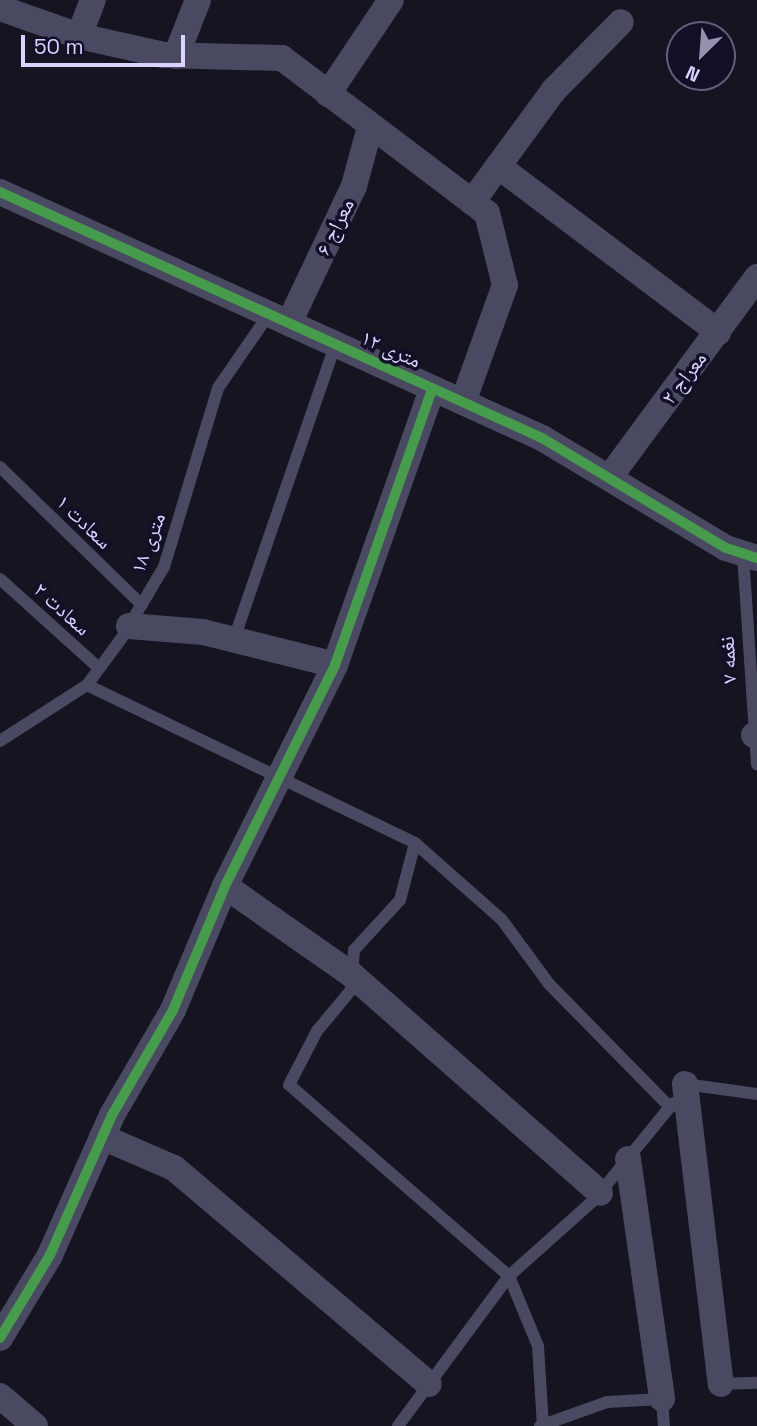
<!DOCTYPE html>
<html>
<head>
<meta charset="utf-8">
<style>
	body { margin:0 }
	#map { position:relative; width:757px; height:1426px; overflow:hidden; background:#161421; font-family:"Space Grotesk","Noto Naskh Arabic",sans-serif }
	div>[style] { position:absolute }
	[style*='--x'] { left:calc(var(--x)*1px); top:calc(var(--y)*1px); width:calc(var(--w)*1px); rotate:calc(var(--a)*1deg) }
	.lane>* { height:12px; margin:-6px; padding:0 6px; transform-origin:6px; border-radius:6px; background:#4a4962 }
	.street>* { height:26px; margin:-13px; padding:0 13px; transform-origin:13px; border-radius:13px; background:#4a4962 }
	.cycleway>* { height:10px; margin:-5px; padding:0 5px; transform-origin:5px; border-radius:5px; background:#469c4c }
	span { translate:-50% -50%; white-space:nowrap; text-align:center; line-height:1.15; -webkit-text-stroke:7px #130f26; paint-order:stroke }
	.street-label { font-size:21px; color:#d9d4ff }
	.north { position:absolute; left:666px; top:21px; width:70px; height:70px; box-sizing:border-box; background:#130f26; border:2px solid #625e7d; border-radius:50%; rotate:205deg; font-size:19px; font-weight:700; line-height:28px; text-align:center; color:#d9d4ff }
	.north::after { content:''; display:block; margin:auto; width:24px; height:32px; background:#9591b1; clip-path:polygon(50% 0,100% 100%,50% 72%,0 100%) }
	.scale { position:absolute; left:21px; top:35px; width:164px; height:32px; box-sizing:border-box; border:4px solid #d9d4ff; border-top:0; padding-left:9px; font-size:21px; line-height:24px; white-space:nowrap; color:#d9d4ff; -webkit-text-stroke:5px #130f26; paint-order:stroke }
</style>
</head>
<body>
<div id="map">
	<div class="lane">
		<i style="--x:0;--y:467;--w:198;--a:44.2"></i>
		<i style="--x:743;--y:554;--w:211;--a:86.2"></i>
		<i style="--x:0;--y:579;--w:133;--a:42"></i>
		<i style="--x:234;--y:639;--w:311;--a:-71"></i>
		<i style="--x:87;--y:685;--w:364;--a:25.7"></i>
		<i style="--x:415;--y:843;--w:116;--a:41.5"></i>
		<i style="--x:502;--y:920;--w:79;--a:53.7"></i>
		<i style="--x:549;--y:984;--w:173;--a:45.5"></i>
		<i style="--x:0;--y:741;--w:103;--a:-32.8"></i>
		<i style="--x:87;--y:685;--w:57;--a:-53.5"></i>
		<i style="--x:121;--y:639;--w:84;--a:-59.2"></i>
		<i style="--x:164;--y:567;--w:187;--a:-73.2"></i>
		<i style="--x:218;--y:388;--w:90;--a:-55.4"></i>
		<i style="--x:685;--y:1084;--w:73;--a:7.9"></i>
		<i style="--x:721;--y:1384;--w:36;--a:-2"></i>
		<i style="--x:398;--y:1426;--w:187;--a:-53.5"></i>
		<i style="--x:509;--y:1276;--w:291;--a:-139"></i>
		<i style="--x:289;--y:1085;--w:61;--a:-62.6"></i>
		<i style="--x:317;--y:1031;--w:53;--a:-50.3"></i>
		<i style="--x:351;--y:990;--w:40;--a:-85.7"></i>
		<i style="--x:354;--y:950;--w:68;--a:-47.4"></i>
		<i style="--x:400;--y:900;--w:59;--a:-75.3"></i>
		<i style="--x:540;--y:1426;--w:71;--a:-19.7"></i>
		<i style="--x:607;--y:1402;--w:55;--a:-3.1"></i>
		<i style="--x:662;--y:1399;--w:27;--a:86"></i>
		<i style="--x:543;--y:1426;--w:80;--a:-93.6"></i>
		<i style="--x:538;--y:1346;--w:76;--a:-112.5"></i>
		<i style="--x:509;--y:1276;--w:114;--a:-41.8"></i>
		<i style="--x:594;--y:1200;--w:125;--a:-50.8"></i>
	</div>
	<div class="street">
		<i style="--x:0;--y:8;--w:84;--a:19.5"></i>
		<i style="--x:79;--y:36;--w:87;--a:12.6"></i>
		<i style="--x:164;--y:55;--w:118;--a:1.5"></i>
		<i style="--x:282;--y:58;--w:257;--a:37.1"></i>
		<i style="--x:487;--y:213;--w:74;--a:76"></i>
		<i style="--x:505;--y:285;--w:124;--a:109.7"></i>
		<i style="--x:79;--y:36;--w:39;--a:-69"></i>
		<i style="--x:176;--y:56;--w:60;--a:-68.6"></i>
		<i style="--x:328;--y:94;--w:113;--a:-56.2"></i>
		<i style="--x:498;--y:166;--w:276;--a:37"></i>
		<i style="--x:0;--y:192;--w:595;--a:24.41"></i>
		<i style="--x:542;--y:438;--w:214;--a:30.9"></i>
		<i style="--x:726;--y:548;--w:33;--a:18"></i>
		<i style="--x:472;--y:202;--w:139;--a:-53.8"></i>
		<i style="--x:554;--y:90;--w:95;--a:-45.4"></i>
		<i style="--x:289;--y:323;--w:152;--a:-64.6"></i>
		<i style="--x:354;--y:186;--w:61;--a:-74.8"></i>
		<i style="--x:609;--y:478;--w:250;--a:-53.6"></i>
		<i style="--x:129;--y:626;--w:74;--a:4.6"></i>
		<i style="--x:203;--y:632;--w:136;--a:14"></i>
		<i style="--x:754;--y:735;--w:3;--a:18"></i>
		<i style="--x:225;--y:886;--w:155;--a:35"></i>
		<i style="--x:352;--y:975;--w:330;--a:41.3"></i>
		<i style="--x:685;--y:1084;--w:302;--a:83.2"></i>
		<i style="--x:102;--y:1137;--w:78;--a:23.3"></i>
		<i style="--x:174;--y:1168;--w:334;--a:40.3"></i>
		<i style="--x:628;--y:1159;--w:242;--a:81.9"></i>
		<i style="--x:0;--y:1338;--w:97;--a:-58.9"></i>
		<i style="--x:50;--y:1255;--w:153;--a:-66.1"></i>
		<i style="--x:112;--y:1115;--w:121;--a:-59.8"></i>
		<i style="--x:173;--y:1010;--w:134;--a:-67.2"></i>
		<i style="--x:225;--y:886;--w:247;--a:-63.5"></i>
		<i style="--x:335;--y:665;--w:293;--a:-70.6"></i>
		<i style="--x:0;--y:1396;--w:46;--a:40.6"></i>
	</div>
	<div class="cycleway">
		<i style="--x:0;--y:192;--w:595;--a:24.41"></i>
		<i style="--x:542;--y:438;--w:214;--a:30.9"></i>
		<i style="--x:726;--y:548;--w:33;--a:18"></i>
		<i style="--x:0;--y:1338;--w:97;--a:-58.9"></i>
		<i style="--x:50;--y:1255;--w:153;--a:-66.1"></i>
		<i style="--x:112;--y:1115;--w:121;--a:-59.8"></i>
		<i style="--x:173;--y:1010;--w:134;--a:-67.2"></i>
		<i style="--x:225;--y:886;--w:247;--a:-63.5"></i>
		<i style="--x:335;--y:665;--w:293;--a:-70.6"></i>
	</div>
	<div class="street-label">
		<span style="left:335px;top:227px;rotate:-64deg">معراج ۶</span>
		<span style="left:391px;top:349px;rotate:24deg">۱۲ متری</span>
		<span style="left:684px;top:378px;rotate:-53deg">معراج ۲</span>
		<span style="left:84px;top:522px;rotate:44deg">سعادت ۱</span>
		<span style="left:148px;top:543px;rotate:-69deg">۱۸ متری</span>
		<span style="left:62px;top:609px;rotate:42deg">سعادت ۲</span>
		<span style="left:728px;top:660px;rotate:-93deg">نغمه ۷</span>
	</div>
	<div class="north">N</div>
	<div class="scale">50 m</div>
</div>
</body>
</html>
